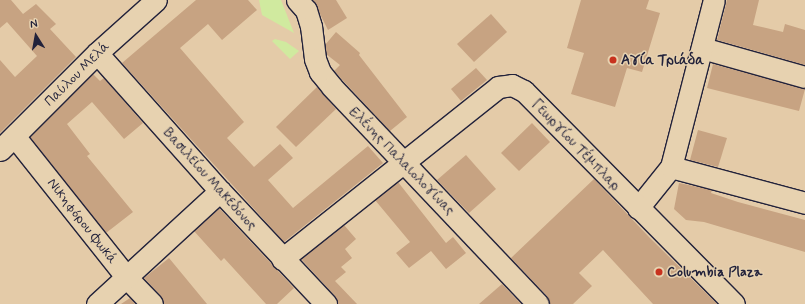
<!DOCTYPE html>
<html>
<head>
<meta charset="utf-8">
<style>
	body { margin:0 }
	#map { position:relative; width:805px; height:304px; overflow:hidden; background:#e4cba8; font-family:Mynerve,sans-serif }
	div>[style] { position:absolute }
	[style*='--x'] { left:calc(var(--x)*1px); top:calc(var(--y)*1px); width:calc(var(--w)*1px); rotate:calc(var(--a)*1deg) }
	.green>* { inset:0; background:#d0ea9f }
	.building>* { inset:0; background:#c7a382 }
	.roads { filter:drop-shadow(1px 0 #22223b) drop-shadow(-1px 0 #22223b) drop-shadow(0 1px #22223b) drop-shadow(0 -1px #22223b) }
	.minor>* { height:21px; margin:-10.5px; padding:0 10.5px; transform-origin:10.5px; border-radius:10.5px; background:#e7d2b0 }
	.dots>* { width:11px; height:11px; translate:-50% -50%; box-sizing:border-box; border:2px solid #e7d2b0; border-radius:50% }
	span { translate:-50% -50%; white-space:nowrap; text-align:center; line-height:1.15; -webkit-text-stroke:3px #e7d2b0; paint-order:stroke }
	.poi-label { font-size:14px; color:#22223b; font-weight:700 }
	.left { translate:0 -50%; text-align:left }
	.street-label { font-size:14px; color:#22223b }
	.north { position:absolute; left:16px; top:16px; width:40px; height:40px; -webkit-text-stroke:3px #e7d2b0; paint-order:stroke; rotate:349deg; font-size:11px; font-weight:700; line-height:16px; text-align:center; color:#22223b }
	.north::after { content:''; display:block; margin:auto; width:14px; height:18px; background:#22223b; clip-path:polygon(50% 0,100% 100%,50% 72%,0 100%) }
</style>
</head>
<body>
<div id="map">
	<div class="green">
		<i style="clip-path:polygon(259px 0,281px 0,294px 33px,262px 15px)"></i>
		<i style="clip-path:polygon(275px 39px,286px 42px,299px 51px,290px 59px,272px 41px)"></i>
	</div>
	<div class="building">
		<i style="clip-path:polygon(0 0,11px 0,23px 14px,36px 4px,56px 24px,50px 29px,76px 57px,0 133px,0 60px,15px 77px,37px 56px,7px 22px,0 28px)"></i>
		<i style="clip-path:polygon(196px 0,248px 0,257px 10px,222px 40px,208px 24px,180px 48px,244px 122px,227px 138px,254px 167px,280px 144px,293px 158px,268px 180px,293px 208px,368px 146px,383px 163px,284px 242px,122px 63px)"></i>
		<i style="clip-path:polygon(313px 0,336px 0,347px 18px,328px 30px)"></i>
		<i style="clip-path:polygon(581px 0,649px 0,646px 9px,660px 13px,642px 72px,627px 68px,615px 107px,571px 94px,584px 53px,567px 48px)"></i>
		<i style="clip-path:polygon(727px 0,759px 0,753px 25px,783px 32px,785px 24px,805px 30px,805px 65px,717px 40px)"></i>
		<i style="clip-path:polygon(491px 14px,507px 32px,474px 62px,457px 44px)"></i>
		<i style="clip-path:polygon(336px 32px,360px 53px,359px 55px,407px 117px,390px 131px,334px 71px,340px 65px,326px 54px,325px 45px)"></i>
		<i style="clip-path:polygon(713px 64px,805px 89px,799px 111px,707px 88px)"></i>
		<i style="clip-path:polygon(476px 68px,487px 80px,461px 101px,451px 89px)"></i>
		<i style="clip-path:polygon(93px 74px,100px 81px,104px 78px,143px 123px,124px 139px,92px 102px,67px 124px,90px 154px,87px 156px,133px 212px,106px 233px,30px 137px)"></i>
		<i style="clip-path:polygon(317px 87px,336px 109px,296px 147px,276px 127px)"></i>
		<i style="clip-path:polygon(532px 123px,550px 142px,519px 171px,501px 153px)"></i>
		<i style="clip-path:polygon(698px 130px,727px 138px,718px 167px,690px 160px)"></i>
		<i style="clip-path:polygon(466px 155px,496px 189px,469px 213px,437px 180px)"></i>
		<i style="clip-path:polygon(594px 179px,649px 237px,717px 304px,653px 304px,603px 250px,579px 273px,592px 286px,573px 304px,550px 304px,547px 296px,511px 258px)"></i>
		<i style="clip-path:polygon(398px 182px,446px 243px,453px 237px,466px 253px,446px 269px,431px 251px,409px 268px,396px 253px,410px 242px,375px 200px)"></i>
		<i style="clip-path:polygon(679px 183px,712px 190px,711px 193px,738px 202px,805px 220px,805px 252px,704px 222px,686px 220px,674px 209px)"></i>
		<i style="clip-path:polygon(219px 208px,294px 288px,277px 304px,266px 304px,224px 258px,221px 261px,194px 231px)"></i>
		<i style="clip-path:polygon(344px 225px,356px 239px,345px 249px,352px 258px,341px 267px,346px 272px,335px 281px,357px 304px,338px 304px,335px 296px,301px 259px)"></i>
		<i style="clip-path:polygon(169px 258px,207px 304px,164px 304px,161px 296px,144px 278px)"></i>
		<i style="clip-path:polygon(502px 284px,521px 304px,479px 304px)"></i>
		<i style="clip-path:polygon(130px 298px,135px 304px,121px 304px)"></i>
	</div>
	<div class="roads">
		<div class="minor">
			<i style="--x:297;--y:0;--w:13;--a:48"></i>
			<i style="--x:306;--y:10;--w:17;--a:73"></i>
			<i style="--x:311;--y:26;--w:33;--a:83"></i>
			<i style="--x:315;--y:59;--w:14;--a:69"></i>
			<i style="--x:320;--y:72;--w:19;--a:51"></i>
			<i style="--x:332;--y:87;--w:299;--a:46.5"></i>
			<i style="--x:702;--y:48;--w:107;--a:15.7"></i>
			<i style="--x:97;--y:53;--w:185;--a:48.3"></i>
			<i style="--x:220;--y:191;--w:155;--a:46.8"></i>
			<i style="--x:15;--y:137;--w:180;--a:51.5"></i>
			<i style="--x:127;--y:278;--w:36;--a:46"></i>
			<i style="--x:0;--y:150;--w:137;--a:-45"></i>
			<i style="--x:97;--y:53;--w:79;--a:-41.9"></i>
			<i style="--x:671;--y:167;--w:139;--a:15"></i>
			<i style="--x:638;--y:208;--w:53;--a:-51.2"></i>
			<i style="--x:671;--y:167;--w:172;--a:-75.6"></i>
			<i style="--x:282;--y:259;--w:276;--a:-38.5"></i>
			<i style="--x:498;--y:87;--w:14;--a:-8"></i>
			<i style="--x:512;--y:85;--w:13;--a:27"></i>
			<i style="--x:524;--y:91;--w:299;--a:45.4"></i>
			<i style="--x:97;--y:304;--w:167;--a:-42.6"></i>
		</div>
	</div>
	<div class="dots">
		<i style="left:613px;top:60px;background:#c8321e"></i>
		<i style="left:659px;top:272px;background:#c8321e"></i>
	</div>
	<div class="poi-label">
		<span class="left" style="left:621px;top:60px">Αγία Τριάδα</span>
		<span class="left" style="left:667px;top:272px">Columbia Plaza</span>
	</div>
	<div class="street-label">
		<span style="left:77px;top:74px;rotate:-45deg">Παύλου Μελά</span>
		<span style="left:576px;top:145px;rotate:46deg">Γεωργίου Τέμπλαρ</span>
		<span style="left:402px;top:161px;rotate:46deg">Ελένης Παλαιολογίνας</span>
		<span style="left:210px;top:179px;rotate:48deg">Βασιλείου Μακεδόνος</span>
		<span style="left:82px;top:221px;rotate:52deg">Νικηφόρου Φωκά</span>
	</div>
	<div class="north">N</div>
</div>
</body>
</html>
